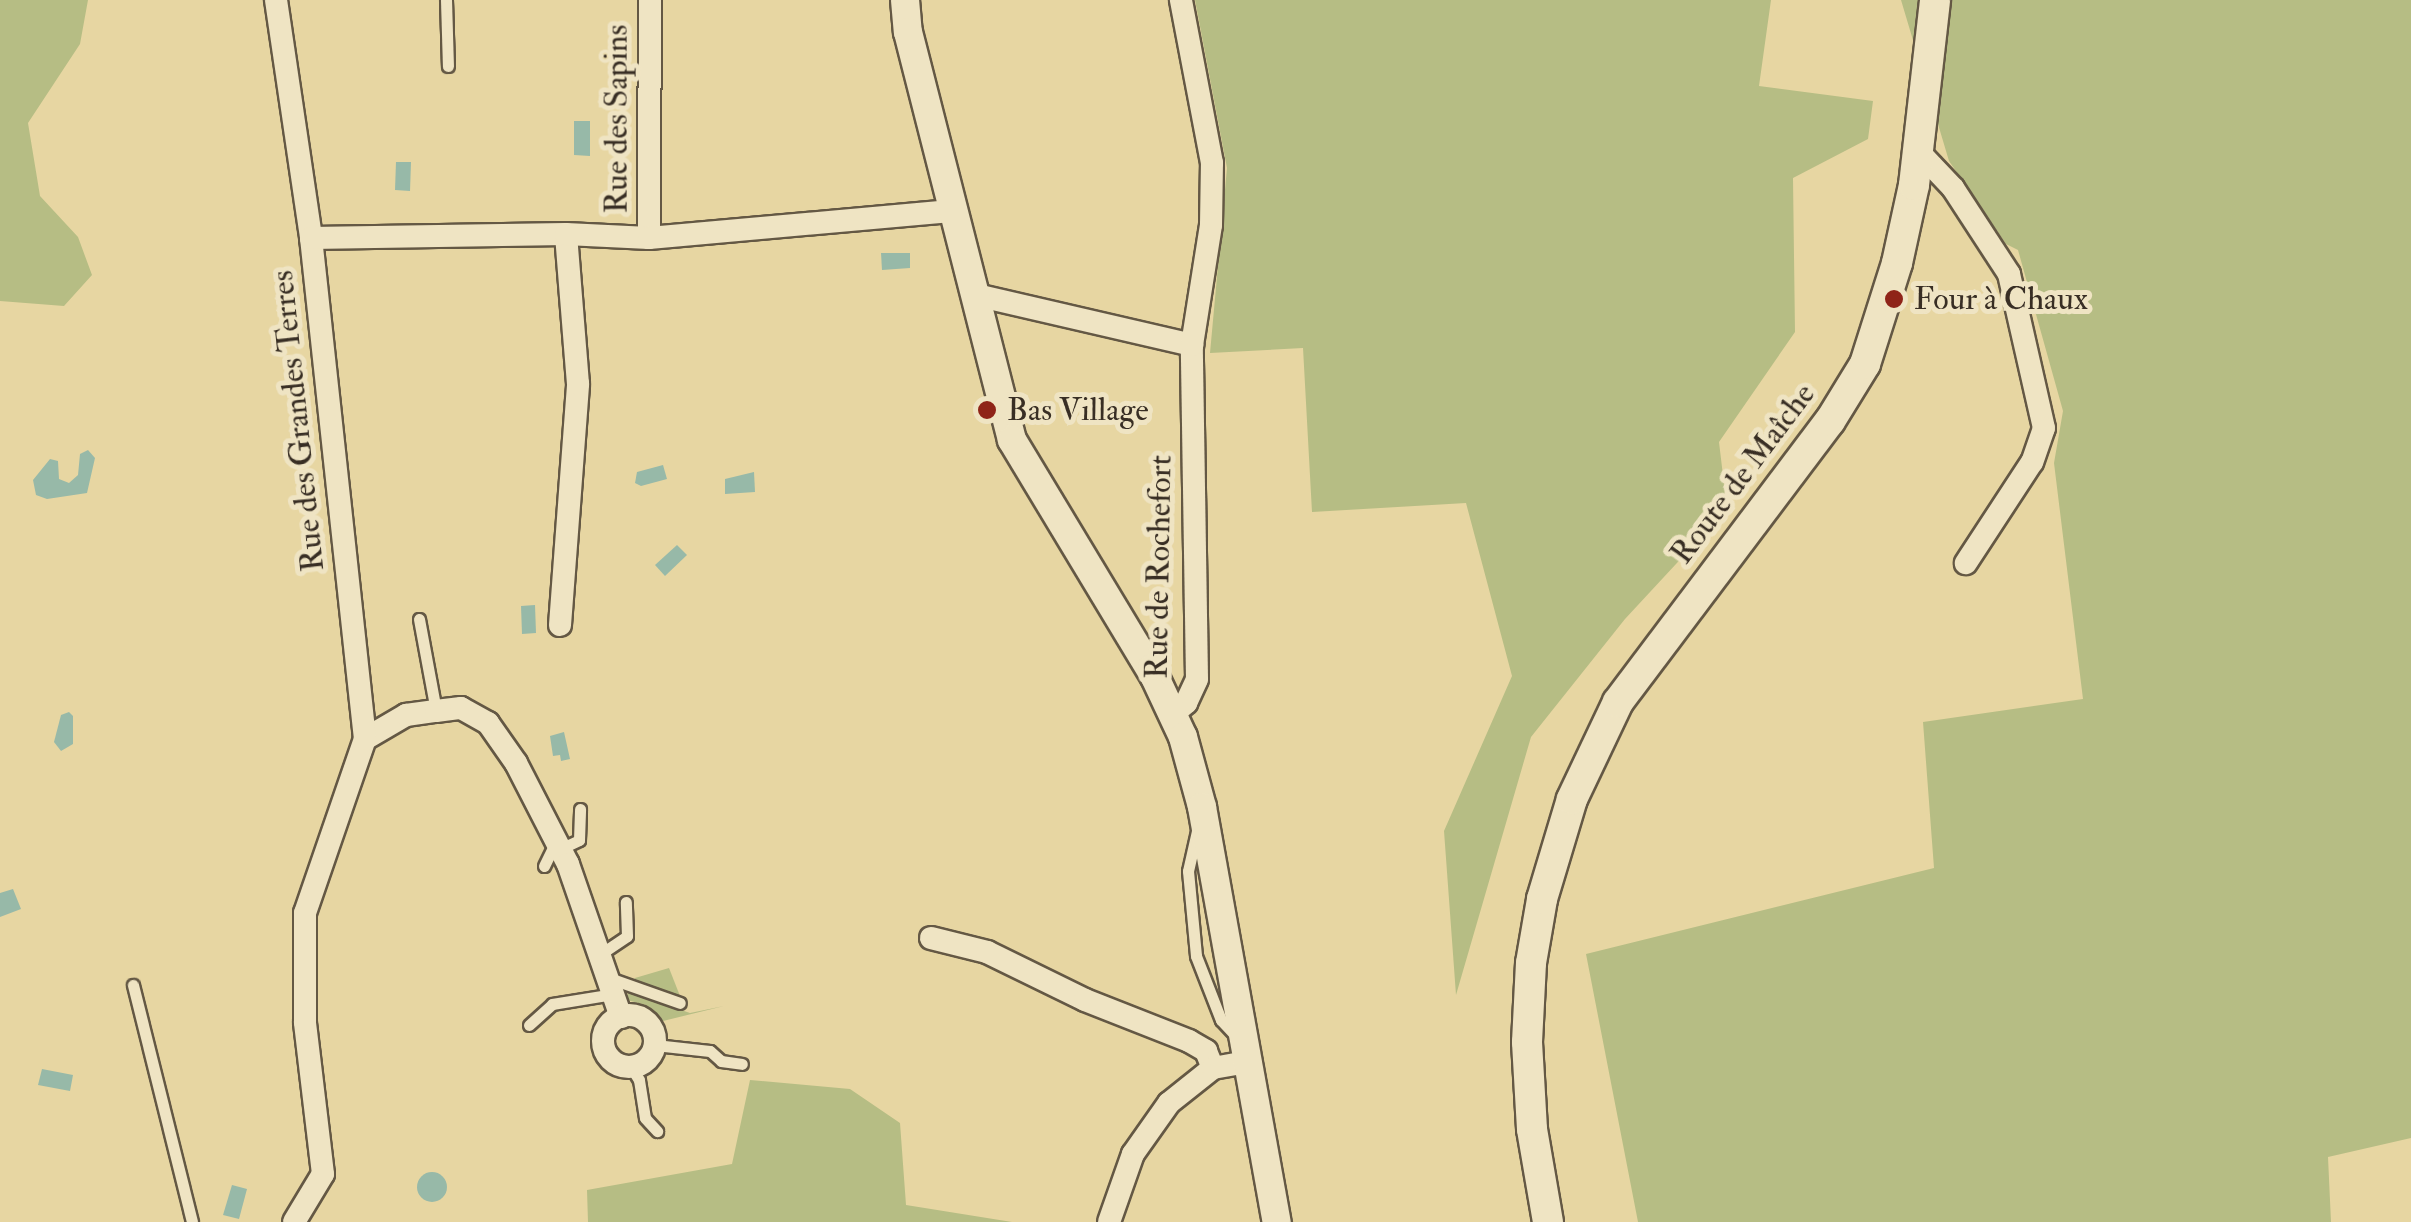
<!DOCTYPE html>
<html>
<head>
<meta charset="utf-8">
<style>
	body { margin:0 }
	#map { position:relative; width:2411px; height:1222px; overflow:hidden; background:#e7d6a2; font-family:"IM FELL Double Pica",serif }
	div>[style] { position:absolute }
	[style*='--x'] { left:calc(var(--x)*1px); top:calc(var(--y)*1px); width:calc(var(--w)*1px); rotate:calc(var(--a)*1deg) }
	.green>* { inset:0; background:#b6bd84 }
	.water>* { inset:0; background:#97b9a8 }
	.round { border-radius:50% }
	.roads { filter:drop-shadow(2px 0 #645844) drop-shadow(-2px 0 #645844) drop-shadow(0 2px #645844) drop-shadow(0 -2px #645844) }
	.service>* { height:11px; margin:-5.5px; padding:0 5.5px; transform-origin:5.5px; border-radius:5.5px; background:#efe4c3 }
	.minor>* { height:22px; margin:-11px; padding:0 11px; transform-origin:11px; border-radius:11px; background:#efe4c3 }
	.minor>.ring { margin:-11px; padding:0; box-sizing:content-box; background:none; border:22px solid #efe4c3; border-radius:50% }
	.tertiary>* { height:28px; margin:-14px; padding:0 14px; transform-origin:14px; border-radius:14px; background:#efe4c3 }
	.secondary>* { height:30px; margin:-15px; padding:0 15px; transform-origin:15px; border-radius:15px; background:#efe4c3 }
	.dots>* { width:28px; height:28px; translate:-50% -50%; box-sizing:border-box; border:5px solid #efe4c3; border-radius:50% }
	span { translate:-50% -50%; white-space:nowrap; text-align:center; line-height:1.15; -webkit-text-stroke:10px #efe4c3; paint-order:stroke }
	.street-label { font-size:32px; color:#382e24 }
	.poi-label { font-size:32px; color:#382e24 }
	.left { translate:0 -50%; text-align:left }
</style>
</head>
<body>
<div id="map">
	<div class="green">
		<i style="clip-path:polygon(0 0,88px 0,80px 44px,28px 123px,40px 196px,78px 237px,92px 275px,64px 306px,0 301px)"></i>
		<i style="clip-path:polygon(1195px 0,1771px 0,1759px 86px,1873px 101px,1868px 139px,1793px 178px,1795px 332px,1719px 442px,1727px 509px,1625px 619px,1531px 737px,1456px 995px,1444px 831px,1512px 676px,1466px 503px,1312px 512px,1303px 348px,1210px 353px,1227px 168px)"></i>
		<i style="clip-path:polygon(1901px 0,2411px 0,2411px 1138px,2328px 1157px,2331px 1222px,1638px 1222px,1586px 954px,1934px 868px,1923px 722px,2083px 699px,2054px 463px,2063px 411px,2018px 250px,2006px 244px,1949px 161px)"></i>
		<i style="clip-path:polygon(669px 968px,680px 996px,634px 980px,635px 978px)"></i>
		<i style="clip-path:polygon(628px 992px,690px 1013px,724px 1006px,663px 1021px,646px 1005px,627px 1000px)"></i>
		<i style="clip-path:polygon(750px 1080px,850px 1089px,900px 1123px,906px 1205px,1012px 1222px,588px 1222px,587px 1190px,732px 1164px)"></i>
	</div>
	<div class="water">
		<i style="clip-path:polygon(574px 121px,590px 121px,590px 156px,574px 155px)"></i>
		<i style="clip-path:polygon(396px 162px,411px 162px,410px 191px,395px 190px)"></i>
		<i style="clip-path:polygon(881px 253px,910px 253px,910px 268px,882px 270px)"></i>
		<i style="clip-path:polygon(88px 450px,95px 458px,87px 493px,47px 499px,36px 495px,33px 480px,50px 459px,58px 461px,59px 479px,69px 483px,78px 475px,80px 454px)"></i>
		<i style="clip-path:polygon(663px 465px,667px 479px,641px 486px,635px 483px,637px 472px)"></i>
		<i style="clip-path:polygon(754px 472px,755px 492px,725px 494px,725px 479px)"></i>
		<i style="clip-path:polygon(677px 545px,687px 555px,665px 576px,655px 565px)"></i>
		<i style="clip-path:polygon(535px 605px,536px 633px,522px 634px,521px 606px)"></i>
		<i style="clip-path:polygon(69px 712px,73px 716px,73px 744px,61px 751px,54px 742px,61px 715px)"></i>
		<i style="clip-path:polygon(564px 732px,570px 759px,561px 761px,560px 755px,553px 756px,550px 736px)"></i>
		<i style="clip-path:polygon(13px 889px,21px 909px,0 917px,0 893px)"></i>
		<i style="clip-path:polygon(42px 1069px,73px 1075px,70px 1091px,38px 1085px)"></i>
		<i class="round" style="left:417px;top:1172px;width:30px;height:30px"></i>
		<i style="clip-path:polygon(232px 1185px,247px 1189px,239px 1219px,223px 1215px)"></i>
	</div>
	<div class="roads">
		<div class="service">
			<i style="--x:446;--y:0;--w:66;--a:88.3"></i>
			<i style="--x:419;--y:619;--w:94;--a:79.5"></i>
			<i style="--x:1197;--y:831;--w:41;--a:102.7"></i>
			<i style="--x:1188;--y:871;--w:85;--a:84.6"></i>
			<i style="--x:1196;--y:956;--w:69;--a:68.7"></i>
			<i style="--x:1221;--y:1020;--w:22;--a:47"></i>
			<i style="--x:560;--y:849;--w:21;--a:-25"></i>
			<i style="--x:579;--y:840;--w:31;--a:-88"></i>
			<i style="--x:544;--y:866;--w:28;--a:-64"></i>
			<i style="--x:602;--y:953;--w:30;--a:-34"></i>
			<i style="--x:627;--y:936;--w:34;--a:-92"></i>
			<i style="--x:609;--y:978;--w:75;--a:19.4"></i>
			<i style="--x:133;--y:985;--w:244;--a:76"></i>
			<i style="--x:529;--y:1025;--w:31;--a:-42"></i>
			<i style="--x:552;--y:1004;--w:63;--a:-9.2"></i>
			<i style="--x:655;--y:1045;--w:55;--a:6.2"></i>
			<i style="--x:710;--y:1051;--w:15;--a:42"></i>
			<i style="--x:721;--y:1061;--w:21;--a:8"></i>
			<i style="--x:631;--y:1067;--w:15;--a:58"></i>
			<i style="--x:639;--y:1080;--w:38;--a:81"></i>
			<i style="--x:645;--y:1118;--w:18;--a:47"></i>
		</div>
		<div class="minor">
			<i style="--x:276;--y:0;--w:241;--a:81.6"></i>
			<i style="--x:1918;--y:151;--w:51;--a:46.6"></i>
			<i style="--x:1953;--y:188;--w:103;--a:56.9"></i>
			<i style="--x:2009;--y:274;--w:158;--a:77.2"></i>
			<i style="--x:2044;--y:428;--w:36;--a:109"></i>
			<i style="--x:2032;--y:462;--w:121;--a:123.2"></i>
			<i style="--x:649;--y:238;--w:238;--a:-89.8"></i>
			<i style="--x:976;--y:295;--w:222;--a:13"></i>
			<i style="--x:560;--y:625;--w:242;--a:-85.7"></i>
			<i style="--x:578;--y:384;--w:150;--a:-94.6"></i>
			<i style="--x:1174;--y:713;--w:16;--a:-40"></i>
			<i style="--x:1186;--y:703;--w:26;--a:-65"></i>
			<i style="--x:1197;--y:679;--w:334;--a:-90.9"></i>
			<i style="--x:1192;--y:345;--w:121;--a:-81"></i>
			<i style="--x:1211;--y:225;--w:62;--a:-89.1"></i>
			<i style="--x:1212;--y:163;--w:166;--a:-100.8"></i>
			<i style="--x:365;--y:739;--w:48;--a:-30.3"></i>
			<i style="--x:406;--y:715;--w:30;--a:-8"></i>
			<i style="--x:436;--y:711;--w:25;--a:-7"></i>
			<i style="--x:461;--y:708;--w:31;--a:29"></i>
			<i style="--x:488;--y:723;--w:49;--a:55"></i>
			<i style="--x:516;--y:763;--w:114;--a:62.8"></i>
			<i style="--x:568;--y:864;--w:162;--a:70.9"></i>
			<i style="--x:931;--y:938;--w:58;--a:14"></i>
			<i style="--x:987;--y:952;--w:109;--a:26.1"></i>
			<i style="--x:1085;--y:1000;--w:112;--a:21.5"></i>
			<i style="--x:1189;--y:1041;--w:20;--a:30"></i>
			<i style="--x:1206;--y:1051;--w:18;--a:68"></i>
			<i class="ring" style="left:603px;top:1015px;width:30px;height:30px"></i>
			<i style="--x:294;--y:1222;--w:56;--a:-58.9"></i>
			<i style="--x:323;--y:1174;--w:153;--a:-96.8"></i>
			<i style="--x:305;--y:1022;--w:109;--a:-90"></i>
			<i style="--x:305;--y:913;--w:184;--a:-71"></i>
			<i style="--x:365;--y:739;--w:504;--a:-96.15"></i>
			<i style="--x:311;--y:238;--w:255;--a:-0.9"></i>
			<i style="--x:566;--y:234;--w:83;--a:2.8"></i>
			<i style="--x:649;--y:238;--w:306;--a:-5.1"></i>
			<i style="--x:1109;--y:1222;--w:72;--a:-70.6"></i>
			<i style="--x:1133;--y:1154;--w:62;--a:-54.8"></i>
			<i style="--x:1169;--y:1103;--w:56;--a:-38.5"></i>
			<i style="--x:1213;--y:1068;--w:35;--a:-10"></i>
		</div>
		<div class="tertiary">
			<i style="--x:905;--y:0;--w:32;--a:85"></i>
			<i style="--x:908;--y:32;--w:421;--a:75.7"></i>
			<i style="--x:1012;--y:440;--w:275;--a:58.9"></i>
			<i style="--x:1154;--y:675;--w:68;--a:64.9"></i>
			<i style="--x:1183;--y:737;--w:73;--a:74.8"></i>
			<i style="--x:1202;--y:807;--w:422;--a:79.8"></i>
		</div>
		<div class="secondary">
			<i style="--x:1548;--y:1222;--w:94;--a:-99.8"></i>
			<i style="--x:1532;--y:1129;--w:87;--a:-93.3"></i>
			<i style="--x:1527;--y:1042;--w:79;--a:-87.1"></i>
			<i style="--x:1531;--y:963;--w:65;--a:-80.2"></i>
			<i style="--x:1542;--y:899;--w:104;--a:-73.3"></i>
			<i style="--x:1572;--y:799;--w:107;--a:-64.6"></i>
			<i style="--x:1618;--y:702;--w:352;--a:-53"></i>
			<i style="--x:1830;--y:421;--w:67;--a:-58.4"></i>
			<i style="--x:1865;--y:364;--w:106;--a:-72.4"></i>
			<i style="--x:1897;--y:263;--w:80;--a:-77.7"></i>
			<i style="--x:1914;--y:185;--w:186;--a:-83.5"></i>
		</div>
	</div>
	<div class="dots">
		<i style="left:1894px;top:299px;background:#8f2418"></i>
		<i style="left:987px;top:410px;background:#8f2418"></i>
	</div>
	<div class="street-label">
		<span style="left:617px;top:119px;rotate:-90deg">Rue des Sapins</span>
		<span style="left:298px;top:421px;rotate:-96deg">Rue des Grandes Terres</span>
		<span style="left:1743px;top:474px;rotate:-53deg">Route de Maîche</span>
		<span style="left:1159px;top:567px;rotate:-89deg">Rue de Rochefort</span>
	</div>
	<div class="poi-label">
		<span class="left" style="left:1914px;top:299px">Four à Chaux</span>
		<span class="left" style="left:1007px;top:410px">Bas Village</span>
	</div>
</div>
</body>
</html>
